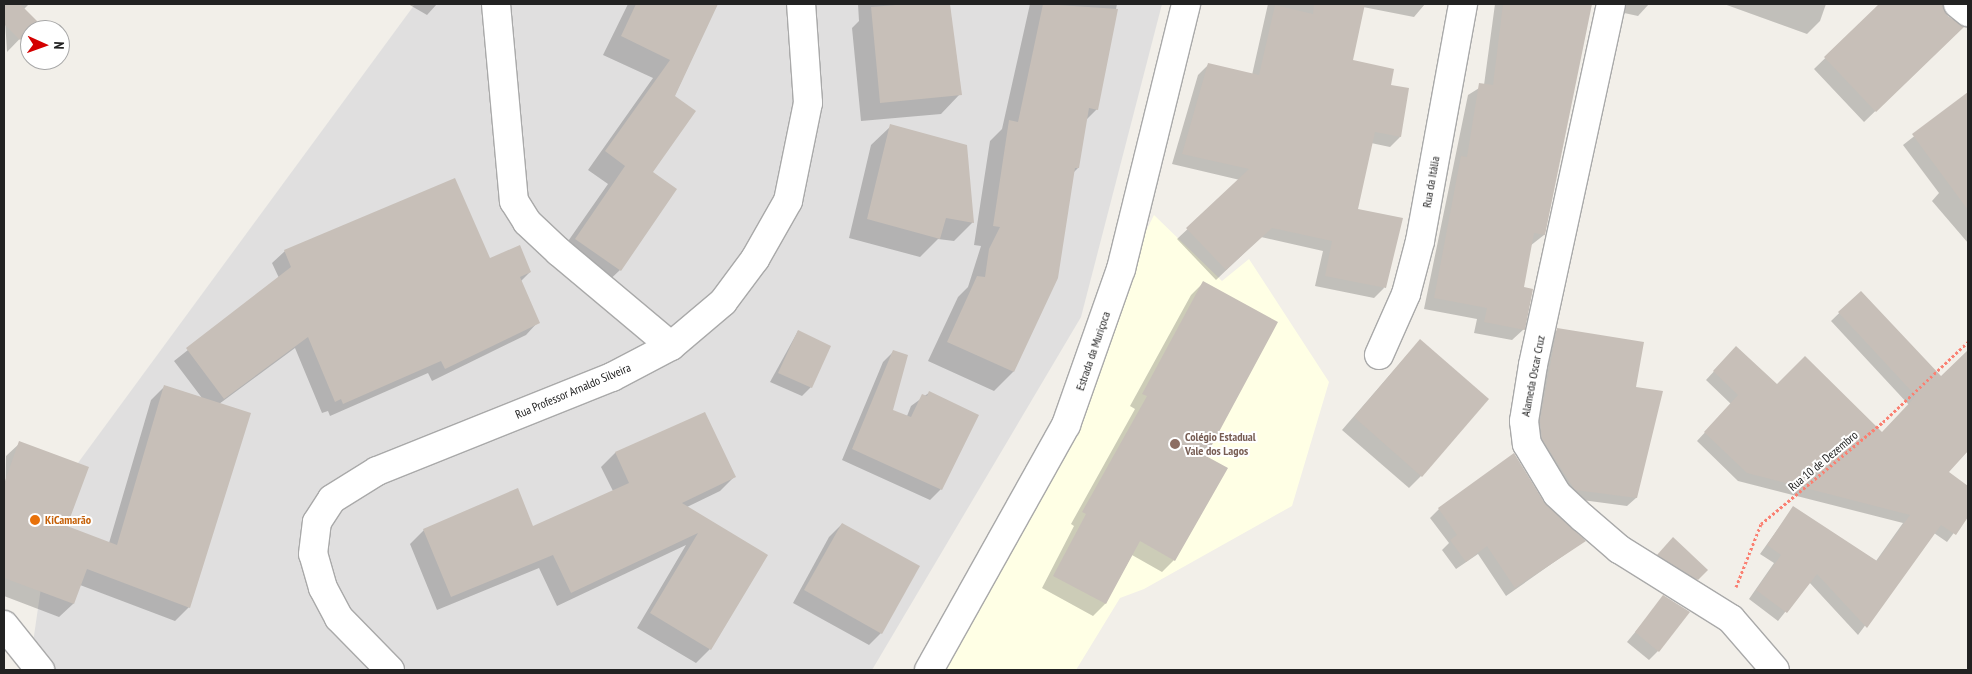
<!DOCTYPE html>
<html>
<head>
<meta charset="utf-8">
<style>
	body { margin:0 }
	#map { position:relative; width:1972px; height:674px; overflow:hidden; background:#f2efe9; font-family:"PT Sans Narrow",sans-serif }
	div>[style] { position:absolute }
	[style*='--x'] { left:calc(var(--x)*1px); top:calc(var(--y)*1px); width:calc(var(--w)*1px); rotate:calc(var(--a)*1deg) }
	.residential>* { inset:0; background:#e0dfdf }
	.education>* { inset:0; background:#ffffe5 }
	.shadow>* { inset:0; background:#0003 }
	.building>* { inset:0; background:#c7bfb8 }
	.path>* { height:3px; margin-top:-1.5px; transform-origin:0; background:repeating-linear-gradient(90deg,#fa8072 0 2.5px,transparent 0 5px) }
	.roads { filter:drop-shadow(1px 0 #a9a9a9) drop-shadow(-1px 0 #a9a9a9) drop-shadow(0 1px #a9a9a9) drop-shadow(0 -1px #a9a9a9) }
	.minor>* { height:28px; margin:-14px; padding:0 14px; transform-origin:14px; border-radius:14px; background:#fff }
	.dots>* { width:14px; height:14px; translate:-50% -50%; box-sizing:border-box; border:2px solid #fff; border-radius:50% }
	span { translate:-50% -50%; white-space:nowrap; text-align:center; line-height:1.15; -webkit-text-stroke:4px #fff; paint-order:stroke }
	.street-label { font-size:12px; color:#222 }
	.education-label { font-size:12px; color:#785e54; font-weight:700 }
	.left { translate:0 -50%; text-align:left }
	.food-label { font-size:12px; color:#c56008; font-weight:700 }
	.frame { position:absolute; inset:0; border:5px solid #222; pointer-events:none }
	.north { position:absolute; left:20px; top:20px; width:50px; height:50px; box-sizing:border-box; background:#fff; border:1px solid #a7a7a7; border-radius:50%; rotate:92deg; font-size:14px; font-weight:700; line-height:20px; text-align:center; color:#222 }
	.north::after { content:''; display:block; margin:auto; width:18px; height:22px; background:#d40000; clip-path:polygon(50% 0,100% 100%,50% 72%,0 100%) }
</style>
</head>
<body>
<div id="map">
	<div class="residential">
		<i style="clip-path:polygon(415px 4px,1162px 4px,1081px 317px,872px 670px,29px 670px,50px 526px,75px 467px)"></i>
	</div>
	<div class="education">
		<i style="clip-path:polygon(1154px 215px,1222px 281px,1249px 259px,1329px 382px,1292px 506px,1144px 589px,1120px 598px,1076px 670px,927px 670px)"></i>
	</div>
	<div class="shadow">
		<i style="clip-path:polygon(4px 4px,29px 4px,24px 9px,36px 22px,7px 52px)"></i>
		<i style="clip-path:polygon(408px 4px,437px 4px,427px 15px)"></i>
		<i style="clip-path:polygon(628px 4px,717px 4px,674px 97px,651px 172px,675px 189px,620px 270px,601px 288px,557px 257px,608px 184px,588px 170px,653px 78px,603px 55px)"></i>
		<i style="clip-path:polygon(858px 4px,949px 4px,960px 94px,941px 114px,861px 121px,852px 28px,859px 21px)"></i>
		<i style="clip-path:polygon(1030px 4px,1117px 4px,1097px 109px,1086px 120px,1078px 168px,1073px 173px,1056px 278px,1013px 372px,994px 391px,928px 361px,958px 297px,968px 287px,981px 246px,974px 245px,990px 141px,1002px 129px)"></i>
		<i style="clip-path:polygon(1268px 4px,1425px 4px,1414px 17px,1363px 7px,1351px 61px,1389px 86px,1400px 137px,1390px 147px,1371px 143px,1356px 210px,1384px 288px,1374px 298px,1315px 286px,1323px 251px,1261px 237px,1216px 280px,1177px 239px,1240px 180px,1172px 164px,1198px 75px,1208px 65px,1252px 75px)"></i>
		<i style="clip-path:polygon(1495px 4px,1591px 4px,1544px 235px,1530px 246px,1522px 288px,1524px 329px,1512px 340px,1474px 333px,1477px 319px,1424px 309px,1468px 95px,1484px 85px)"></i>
		<i style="clip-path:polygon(1607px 4px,1649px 4px,1638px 16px,1615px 11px)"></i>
		<i style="clip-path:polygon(1724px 4px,1826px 4px,1820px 21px,1807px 34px)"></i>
		<i style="clip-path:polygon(1881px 4px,1914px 4px,1922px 13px,1931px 4px,1941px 4px,1951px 38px,1864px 122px,1814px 69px)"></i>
		<i style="clip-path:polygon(1968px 94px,1968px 243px,1932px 201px,1939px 193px,1903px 145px)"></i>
		<i style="clip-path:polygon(891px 126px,973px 222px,954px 241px,938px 239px,920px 257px,849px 238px,871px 145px)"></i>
		<i style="clip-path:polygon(285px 251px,489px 260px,530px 272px,521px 281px,538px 322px,526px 335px,432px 381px,428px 373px,330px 416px,328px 411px,322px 413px,295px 348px,219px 404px,189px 607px,175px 621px,80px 585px,73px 604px,59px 617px,4px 596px,6px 456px,20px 443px,65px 527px,109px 543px,151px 400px,165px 386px,202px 398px,174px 361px,279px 278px,272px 263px)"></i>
		<i style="clip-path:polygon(1203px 283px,1205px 456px,1174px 560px,1162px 572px,1132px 555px,1105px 604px,1093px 616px,1042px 588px,1074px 526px,1071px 524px,1135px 409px,1130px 406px,1191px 295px)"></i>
		<i style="clip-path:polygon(1861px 292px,1941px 378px,1968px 351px,1968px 449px,1947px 472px,1968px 487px,1968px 514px,1947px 542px,1934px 533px,1858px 635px,1809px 582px,1778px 621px,1749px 599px,1774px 563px,1760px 554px,1793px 508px,1876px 561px,1903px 523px,1738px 481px,1697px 441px,1731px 404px,1706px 380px,1728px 356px,1777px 386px,1882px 433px,1909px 405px,1831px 321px)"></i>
		<i style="clip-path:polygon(1557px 330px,1635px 388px,1636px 498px,1627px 506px,1567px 498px,1534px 448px,1549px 338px)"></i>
		<i style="clip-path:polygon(798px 331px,811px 387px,802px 396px,770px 382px)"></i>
		<i style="clip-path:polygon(894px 351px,892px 411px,907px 416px,911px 406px,930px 392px,941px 489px,930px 500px,842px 460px,883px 362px)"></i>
		<i style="clip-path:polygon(1408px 354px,1421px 476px,1409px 488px,1342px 430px)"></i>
		<i style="clip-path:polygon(705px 414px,734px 477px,720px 491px,687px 507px,766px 555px,710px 649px,696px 663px,637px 628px,686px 545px,557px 606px,539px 568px,437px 610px,410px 544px,424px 530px,532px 528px,613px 491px,601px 467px,615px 453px)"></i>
		<i style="clip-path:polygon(1543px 503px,1584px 541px,1506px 596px,1478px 554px,1456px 569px,1442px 550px,1449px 543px,1430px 518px,1439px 509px)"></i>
		<i style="clip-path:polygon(842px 524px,881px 633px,869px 645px,793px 603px,829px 537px)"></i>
		<i style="clip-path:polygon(1665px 548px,1706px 570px,1688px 588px,1650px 564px)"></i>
		<i style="clip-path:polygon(1664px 597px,1658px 651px,1649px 660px,1627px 642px)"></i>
	</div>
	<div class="building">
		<i style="clip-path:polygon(4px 4px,20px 4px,38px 22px,20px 40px,4px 24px)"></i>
		<i style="clip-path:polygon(636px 4px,718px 4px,675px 96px,696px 111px,653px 172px,677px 189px,621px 271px,575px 239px,625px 166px,605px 151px,670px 60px,621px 36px)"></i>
		<i style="clip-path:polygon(908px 4px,950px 4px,962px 95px,880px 103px,871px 7px)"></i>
		<i style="clip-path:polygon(1043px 4px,1118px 9px,1098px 110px,1089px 108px,1079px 168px,1075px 168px,1058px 278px,1014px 372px,947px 342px,977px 276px,985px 277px,989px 249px,1000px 227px,993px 226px,1009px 120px,1018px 122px)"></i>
		<i style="clip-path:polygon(1314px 4px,1365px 4px,1353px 60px,1394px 69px,1391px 85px,1409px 88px,1401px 137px,1375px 132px,1358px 209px,1403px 218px,1386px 288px,1325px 276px,1332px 241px,1272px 228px,1226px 270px,1186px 228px,1249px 169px,1182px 154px,1208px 63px,1259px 75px,1275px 5px,1313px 14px)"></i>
		<i style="clip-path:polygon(1503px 4px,1592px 4px,1545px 235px,1534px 233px,1524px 287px,1533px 289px,1525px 330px,1484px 322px,1487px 308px,1434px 298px,1461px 156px,1467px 157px,1479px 83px,1493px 85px)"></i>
		<i style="clip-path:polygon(1879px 4px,1943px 4px,1948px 16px,1964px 27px,1876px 112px,1824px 57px)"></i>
		<i style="clip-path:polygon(1968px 92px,1968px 210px,1912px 134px)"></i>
		<i style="clip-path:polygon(890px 124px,967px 145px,974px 223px,946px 218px,940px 239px,867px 219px)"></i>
		<i style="clip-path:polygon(455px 178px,490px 258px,520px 245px,531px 272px,520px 277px,540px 323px,445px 369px,441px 361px,343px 404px,341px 399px,335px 402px,308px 337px,224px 399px,186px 348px,291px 267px,284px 250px)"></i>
		<i style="clip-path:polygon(1203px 281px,1278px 322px,1206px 456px,1228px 468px,1175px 561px,1140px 541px,1106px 604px,1053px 576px,1086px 514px,1082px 512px,1147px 396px,1142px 394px)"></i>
		<i style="clip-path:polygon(1861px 291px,1941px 376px,1968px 350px,1968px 451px,1949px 472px,1968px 486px,1968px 517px,1956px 535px,1941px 525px,1867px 628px,1817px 574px,1787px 613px,1756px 590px,1781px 555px,1767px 545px,1793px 506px,1877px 561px,1910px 515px,1747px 473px,1704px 432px,1738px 395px,1713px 371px,1736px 346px,1777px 384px,1805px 356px,1882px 432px,1916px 396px,1838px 312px)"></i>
		<i style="clip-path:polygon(1557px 328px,1644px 342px,1636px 387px,1663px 391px,1637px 498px,1575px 490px,1542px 439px,1540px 421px)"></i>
		<i style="clip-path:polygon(798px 330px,831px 346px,812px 388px,778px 373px)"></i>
		<i style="clip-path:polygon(1420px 339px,1489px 399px,1422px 477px,1354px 417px)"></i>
		<i style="clip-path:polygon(893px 350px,908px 355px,893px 410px,911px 417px,922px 394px,927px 396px,929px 391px,979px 415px,942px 490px,852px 449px)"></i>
		<i style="clip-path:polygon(164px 385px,251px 413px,190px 608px,87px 569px,74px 604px,4px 578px,4px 484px,19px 441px,89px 467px,67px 526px,117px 545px)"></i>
		<i style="clip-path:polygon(705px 412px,736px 477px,682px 503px,768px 555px,711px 650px,650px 613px,698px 533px,571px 593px,553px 555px,451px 597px,423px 529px,518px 488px,533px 526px,629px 483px,615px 452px)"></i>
		<i style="clip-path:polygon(1514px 453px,1544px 502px,1586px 541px,1515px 588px,1487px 546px,1466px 562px,1450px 540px,1457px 535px,1438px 508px)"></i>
		<i style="clip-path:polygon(842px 523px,920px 566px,882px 634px,804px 590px)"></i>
		<i style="clip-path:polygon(1673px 537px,1708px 570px,1698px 580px,1657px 555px)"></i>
		<i style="clip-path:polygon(1663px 595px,1690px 612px,1659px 652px,1635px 632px)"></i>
	</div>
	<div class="path">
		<i style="--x:1736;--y:587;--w:68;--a:-68.4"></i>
		<i style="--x:1761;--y:524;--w:159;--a:-39.9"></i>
		<i style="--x:1883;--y:422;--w:117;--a:-43.3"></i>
	</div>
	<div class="roads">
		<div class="minor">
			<i style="--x:496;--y:4;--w:198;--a:84.8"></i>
			<i style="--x:514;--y:201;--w:25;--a:58"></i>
			<i style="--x:527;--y:222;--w:44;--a:43.2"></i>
			<i style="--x:559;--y:252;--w:146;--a:40"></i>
			<i style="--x:1611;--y:4;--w:369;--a:102.2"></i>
			<i style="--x:1533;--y:365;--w:57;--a:99.1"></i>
			<i style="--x:1524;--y:421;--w:23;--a:83"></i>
			<i style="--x:1527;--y:444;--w:58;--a:59"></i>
			<i style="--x:1557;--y:494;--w:35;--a:43"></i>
			<i style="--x:1583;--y:518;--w:48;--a:40.7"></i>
			<i style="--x:1619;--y:549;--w:132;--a:32"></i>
			<i style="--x:1731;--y:619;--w:67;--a:49.2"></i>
			<i style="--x:1958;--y:4;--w:13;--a:39"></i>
			<i style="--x:1379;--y:355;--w:67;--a:-66.1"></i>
			<i style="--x:1406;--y:294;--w:55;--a:-75.2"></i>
			<i style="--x:1420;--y:241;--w:241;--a:-79.7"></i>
			<i style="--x:4;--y:625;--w:58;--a:51.3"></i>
			<i style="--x:390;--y:670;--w:73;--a:-134.4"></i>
			<i style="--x:339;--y:618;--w:34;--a:-118"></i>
			<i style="--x:323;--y:588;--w:35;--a:-106"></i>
			<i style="--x:313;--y:554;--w:32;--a:-83"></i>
			<i style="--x:317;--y:522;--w:27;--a:-57"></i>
			<i style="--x:332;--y:499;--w:53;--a:-31.9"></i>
			<i style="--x:377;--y:471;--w:253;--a:-21.8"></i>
			<i style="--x:612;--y:377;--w:67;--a:-27.7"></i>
			<i style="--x:671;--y:346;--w:68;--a:-40.2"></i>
			<i style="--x:723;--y:302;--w:54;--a:-53.3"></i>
			<i style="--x:755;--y:259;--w:67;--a:-60.4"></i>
			<i style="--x:788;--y:201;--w:100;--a:-78.5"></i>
			<i style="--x:808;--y:103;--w:99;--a:-94"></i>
			<i style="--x:929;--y:670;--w:281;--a:-60.8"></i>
			<i style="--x:1066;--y:425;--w:165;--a:-70.6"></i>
			<i style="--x:1121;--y:269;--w:273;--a:-76.2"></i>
		</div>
	</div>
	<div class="dots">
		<i style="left:1175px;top:444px;background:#8d6e63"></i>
		<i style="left:35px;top:520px;background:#e8710a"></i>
	</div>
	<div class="street-label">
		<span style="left:1431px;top:182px;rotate:-80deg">Rua da Itália</span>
		<span style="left:1093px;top:351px;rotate:-71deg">Estrada da Muriçoca</span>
		<span style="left:1533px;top:376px;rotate:-79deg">Alameda Oscar Cruz</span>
		<span style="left:573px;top:391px;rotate:-23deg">Rua Professor Arnaldo Silveira</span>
		<span style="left:1823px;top:461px;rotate:-40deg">Rua 10 de Dezembro</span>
	</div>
	<div class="education-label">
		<span class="left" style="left:1185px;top:444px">Colégio Estadual<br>Vale dos Lagos</span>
	</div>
	<div class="food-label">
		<span class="left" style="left:45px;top:520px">KiCamarão</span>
	</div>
	<div class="frame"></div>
	<div class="north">N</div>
</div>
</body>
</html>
